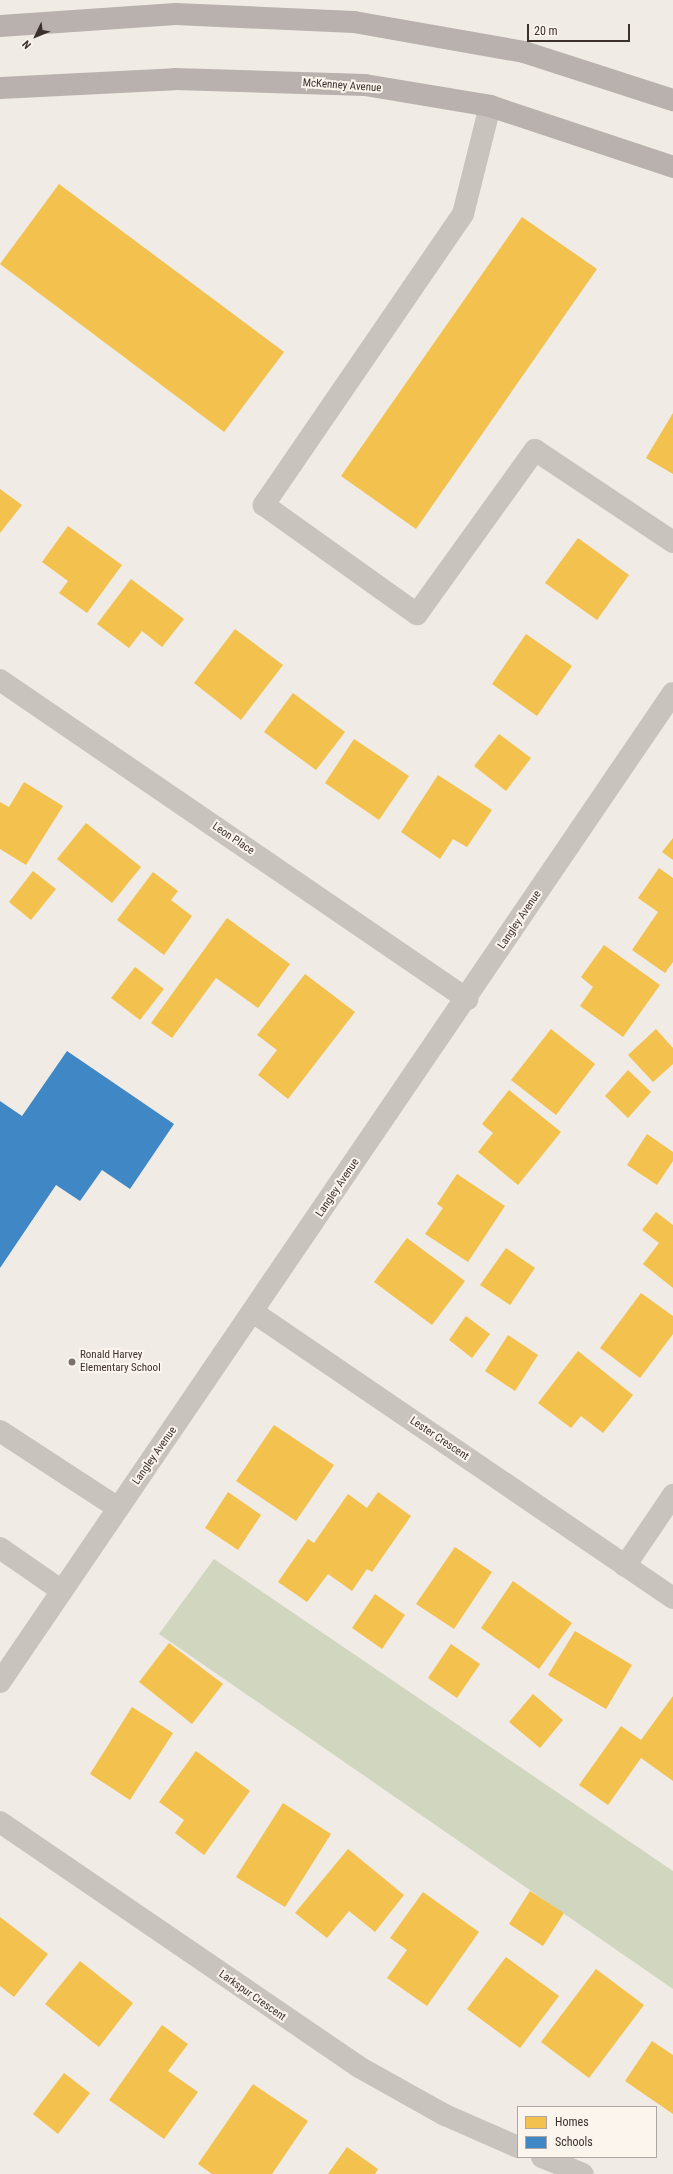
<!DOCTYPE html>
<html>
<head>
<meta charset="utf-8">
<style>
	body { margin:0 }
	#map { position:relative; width:673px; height:2174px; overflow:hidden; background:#f0ebe5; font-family:"Roboto Condensed",sans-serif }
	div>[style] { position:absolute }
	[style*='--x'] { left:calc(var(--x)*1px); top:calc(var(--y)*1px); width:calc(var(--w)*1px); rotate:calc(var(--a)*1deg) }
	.green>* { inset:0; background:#d1d6bf }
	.homes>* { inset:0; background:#f2c14e }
	.schools>* { inset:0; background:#3f88c5 }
	.minor>* { height:22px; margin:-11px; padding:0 11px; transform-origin:11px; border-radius:11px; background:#c9c3be }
	.major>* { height:22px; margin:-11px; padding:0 11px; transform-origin:11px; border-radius:11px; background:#b8b1ad }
	.dots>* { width:11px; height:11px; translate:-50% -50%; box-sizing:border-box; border:2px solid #fbf5ee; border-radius:50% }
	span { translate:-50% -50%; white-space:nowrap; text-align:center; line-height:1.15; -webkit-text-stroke:4px #fbf5ee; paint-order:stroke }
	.street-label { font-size:11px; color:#3b302b }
	.poi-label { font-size:11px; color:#3b302b }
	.left { translate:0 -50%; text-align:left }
	.legend { position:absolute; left:517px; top:2106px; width:140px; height:52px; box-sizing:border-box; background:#fbf5ee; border:1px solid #aea6a0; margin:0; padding:5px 7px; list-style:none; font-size:12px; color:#3b302b }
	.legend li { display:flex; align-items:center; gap:8px; height:20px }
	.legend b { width:20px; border:1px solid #aea6a0 }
	.north { position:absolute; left:16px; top:16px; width:40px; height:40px; -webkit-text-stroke:3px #fbf5ee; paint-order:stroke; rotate:227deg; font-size:11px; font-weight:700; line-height:16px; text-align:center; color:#3b302b }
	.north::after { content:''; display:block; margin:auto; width:14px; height:18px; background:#3b302b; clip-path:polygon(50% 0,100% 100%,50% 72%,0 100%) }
	.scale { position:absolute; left:527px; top:24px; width:103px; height:18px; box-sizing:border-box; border:2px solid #3b302b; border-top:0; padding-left:5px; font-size:12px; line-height:14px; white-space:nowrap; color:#3b302b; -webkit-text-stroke:3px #fbf5ee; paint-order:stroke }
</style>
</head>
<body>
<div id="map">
	<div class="green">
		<i style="clip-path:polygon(214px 1559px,673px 1871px,673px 1989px,159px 1634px)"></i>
	</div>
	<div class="homes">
		<i style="clip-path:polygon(59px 184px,284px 352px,224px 432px,0 264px)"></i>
		<i style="clip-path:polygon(522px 217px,597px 269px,416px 529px,341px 476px)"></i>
		<i style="clip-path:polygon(673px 413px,673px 474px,646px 458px)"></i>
		<i style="clip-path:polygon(0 489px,22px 505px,0 533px)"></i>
		<i style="clip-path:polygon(68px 526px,122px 565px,87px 613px,59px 593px,68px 581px,42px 562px)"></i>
		<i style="clip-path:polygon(578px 538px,629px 575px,597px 620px,545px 583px)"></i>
		<i style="clip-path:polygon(131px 579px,184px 619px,162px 647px,142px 631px,129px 648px,97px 624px)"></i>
		<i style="clip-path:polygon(235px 629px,283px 665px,241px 720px,194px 683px)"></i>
		<i style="clip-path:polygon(526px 634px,572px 666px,537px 716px,492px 684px)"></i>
		<i style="clip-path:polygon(293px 693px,345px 732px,316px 770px,264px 732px)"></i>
		<i style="clip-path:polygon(499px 734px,531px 758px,506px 791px,474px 766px)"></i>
		<i style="clip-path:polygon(354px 739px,409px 776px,379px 820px,325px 783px)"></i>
		<i style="clip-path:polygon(438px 775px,492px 810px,467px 847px,453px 839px,440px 859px,401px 832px)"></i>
		<i style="clip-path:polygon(24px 782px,63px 806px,26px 865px,0 849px,0 802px,9px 807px)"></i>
		<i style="clip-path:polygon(86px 823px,141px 867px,112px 903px,57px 859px)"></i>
		<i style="clip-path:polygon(673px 838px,673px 860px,662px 852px)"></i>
		<i style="clip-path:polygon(659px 868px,673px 878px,673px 962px,665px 973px,632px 950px,658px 912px,638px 898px)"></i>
		<i style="clip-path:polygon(33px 871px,56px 889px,31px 920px,9px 902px)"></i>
		<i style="clip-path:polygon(153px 872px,178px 891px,171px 900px,192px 916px,164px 955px,117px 920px)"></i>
		<i style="clip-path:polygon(227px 918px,290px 964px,258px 1008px,216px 978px,172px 1038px,151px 1023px)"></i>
		<i style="clip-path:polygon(604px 945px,660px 985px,623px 1037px,580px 1006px,593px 987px,581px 977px)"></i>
		<i style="clip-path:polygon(135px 967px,164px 989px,140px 1020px,111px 998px)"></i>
		<i style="clip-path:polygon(305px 974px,355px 1012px,288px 1099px,258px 1075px,277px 1050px,257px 1035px)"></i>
		<i style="clip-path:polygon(551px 1029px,595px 1064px,556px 1115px,511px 1080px)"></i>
		<i style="clip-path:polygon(656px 1029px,673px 1048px,673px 1064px,653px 1082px,628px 1055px)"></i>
		<i style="clip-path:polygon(628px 1070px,651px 1092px,628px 1118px,605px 1096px)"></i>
		<i style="clip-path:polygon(509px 1090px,561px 1132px,518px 1185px,478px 1152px,493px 1133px,482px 1124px)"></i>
		<i style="clip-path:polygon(647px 1134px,673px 1152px,673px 1161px,657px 1185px,627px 1165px)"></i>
		<i style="clip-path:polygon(457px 1174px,505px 1206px,468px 1262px,425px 1234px,443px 1208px,437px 1204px)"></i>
		<i style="clip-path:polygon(656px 1212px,673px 1225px,673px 1288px,643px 1264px,659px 1243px,642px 1230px)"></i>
		<i style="clip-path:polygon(407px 1238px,465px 1281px,432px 1325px,374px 1282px)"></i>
		<i style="clip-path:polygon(506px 1248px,535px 1268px,510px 1305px,480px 1285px)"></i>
		<i style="clip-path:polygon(641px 1293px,673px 1316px,673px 1334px,640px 1378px,600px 1348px)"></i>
		<i style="clip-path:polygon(466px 1316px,490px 1334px,472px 1358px,449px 1340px)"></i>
		<i style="clip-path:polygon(508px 1335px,538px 1355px,515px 1391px,485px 1371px)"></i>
		<i style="clip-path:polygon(578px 1351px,633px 1395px,603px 1433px,581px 1416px,571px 1428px,538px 1403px)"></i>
		<i style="clip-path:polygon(274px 1425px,334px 1465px,296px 1521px,236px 1481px)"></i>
		<i style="clip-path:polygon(228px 1492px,261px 1515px,238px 1550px,205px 1528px)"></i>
		<i style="clip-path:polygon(378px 1492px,411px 1516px,372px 1572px,367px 1569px,352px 1591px,328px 1574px,307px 1602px,278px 1582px,308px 1539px,314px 1543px,348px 1494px,367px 1508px)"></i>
		<i style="clip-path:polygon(455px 1547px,492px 1572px,454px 1629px,416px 1604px)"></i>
		<i style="clip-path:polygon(513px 1581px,572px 1623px,539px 1669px,481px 1628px)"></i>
		<i style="clip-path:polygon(375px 1594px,405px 1615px,382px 1649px,352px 1628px)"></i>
		<i style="clip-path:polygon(575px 1631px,632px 1665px,606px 1709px,548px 1675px)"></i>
		<i style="clip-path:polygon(169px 1643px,223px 1684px,192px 1724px,139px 1682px)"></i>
		<i style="clip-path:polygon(451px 1644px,480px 1664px,457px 1698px,428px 1678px)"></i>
		<i style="clip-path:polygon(533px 1694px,563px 1720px,540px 1748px,509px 1722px)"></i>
		<i style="clip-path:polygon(673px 1696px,673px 1781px,641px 1758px,608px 1805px,579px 1785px,621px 1726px,641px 1740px)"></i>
		<i style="clip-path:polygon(132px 1707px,173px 1733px,130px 1800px,90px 1774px)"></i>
		<i style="clip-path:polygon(196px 1751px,250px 1791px,204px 1855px,175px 1833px,184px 1820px,159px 1802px)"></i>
		<i style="clip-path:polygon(283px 1803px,331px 1834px,285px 1907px,236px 1877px)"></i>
		<i style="clip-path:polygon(348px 1849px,404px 1895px,375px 1932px,349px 1911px,327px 1938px,295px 1913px)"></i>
		<i style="clip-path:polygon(530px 1891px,564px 1913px,543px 1946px,509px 1924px)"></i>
		<i style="clip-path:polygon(423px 1892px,479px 1932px,427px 2006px,387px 1978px,407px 1950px,390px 1938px)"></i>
		<i style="clip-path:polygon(0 1917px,48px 1954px,14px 1997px,0 1986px)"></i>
		<i style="clip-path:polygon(506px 1957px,559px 1996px,520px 2048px,467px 2009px)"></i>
		<i style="clip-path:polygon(80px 1961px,133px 2003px,99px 2047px,45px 2004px)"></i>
		<i style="clip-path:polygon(596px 1969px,644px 2005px,589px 2078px,541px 2042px)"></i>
		<i style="clip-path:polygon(162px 2025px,188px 2044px,168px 2071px,198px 2092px,164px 2139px,109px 2100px)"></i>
		<i style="clip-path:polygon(652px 2041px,673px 2055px,673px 2114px,625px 2081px)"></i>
		<i style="clip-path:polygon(64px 2073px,90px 2093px,58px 2134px,33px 2114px)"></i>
		<i style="clip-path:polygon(253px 2084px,308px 2121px,272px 2174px,212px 2174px,198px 2164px)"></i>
		<i style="clip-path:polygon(347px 2147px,378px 2169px,375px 2174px,328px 2174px)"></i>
	</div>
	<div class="schools">
		<i style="clip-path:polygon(67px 1051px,174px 1124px,130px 1189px,102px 1170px,80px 1201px,56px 1185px,0 1268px,0 1101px,22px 1116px)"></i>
	</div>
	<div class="minor">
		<i style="--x:490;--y:106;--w:111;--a:104"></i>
		<i style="--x:463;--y:214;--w:353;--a:124.4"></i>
		<i style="--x:264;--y:505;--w:188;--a:35.5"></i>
		<i style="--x:417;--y:614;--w:202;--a:-54.3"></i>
		<i style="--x:535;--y:450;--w:166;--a:33.7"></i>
		<i style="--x:0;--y:680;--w:566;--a:34.34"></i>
		<i style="--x:253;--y:1312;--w:508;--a:34.25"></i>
		<i style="--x:0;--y:1431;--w:141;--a:33.1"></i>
		<i style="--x:0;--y:1548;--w:75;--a:34.7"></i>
		<i style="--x:625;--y:1566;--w:86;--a:-55.9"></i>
		<i style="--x:0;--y:1682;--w:1196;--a:-55.77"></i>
		<i style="--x:0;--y:1822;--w:435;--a:34.3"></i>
		<i style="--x:359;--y:2067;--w:98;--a:29.2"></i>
		<i style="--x:445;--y:2115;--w:80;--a:23.7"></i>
		<i style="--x:542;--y:2157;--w:44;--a:22.5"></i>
	</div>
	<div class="major">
		<i style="--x:0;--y:26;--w:176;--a:-3.9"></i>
		<i style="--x:176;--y:14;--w:178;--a:2.6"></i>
		<i style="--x:354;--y:22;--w:173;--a:10"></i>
		<i style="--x:524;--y:52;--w:157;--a:17.9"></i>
		<i style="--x:0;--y:88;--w:175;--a:-2.9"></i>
		<i style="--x:175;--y:79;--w:190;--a:1.8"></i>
		<i style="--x:365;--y:85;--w:127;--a:9.5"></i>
		<i style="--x:490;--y:106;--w:193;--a:18.4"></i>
	</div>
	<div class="dots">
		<i style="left:72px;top:1362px;background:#7a716c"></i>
	</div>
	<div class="street-label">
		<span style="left:342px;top:86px;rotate:4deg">McKenney Avenue</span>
		<span style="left:233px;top:839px;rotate:34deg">Leon Place</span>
		<span style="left:520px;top:920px;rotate:-56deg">Langley Avenue</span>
		<span style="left:338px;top:1188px;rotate:-56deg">Langley Avenue</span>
		<span style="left:439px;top:1439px;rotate:34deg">Lester Crescent</span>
		<span style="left:155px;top:1456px;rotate:-55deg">Langley Avenue</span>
		<span style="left:252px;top:1996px;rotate:35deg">Larkspur Crescent</span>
	</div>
	<div class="poi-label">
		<span class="left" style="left:80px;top:1362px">Ronald Harvey<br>Elementary School</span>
	</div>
	<ul class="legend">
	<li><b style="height:11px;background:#f2c14e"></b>Homes</li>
	<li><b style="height:11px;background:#3f88c5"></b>Schools</li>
	</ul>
	<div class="north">N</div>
	<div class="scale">20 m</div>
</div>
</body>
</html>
